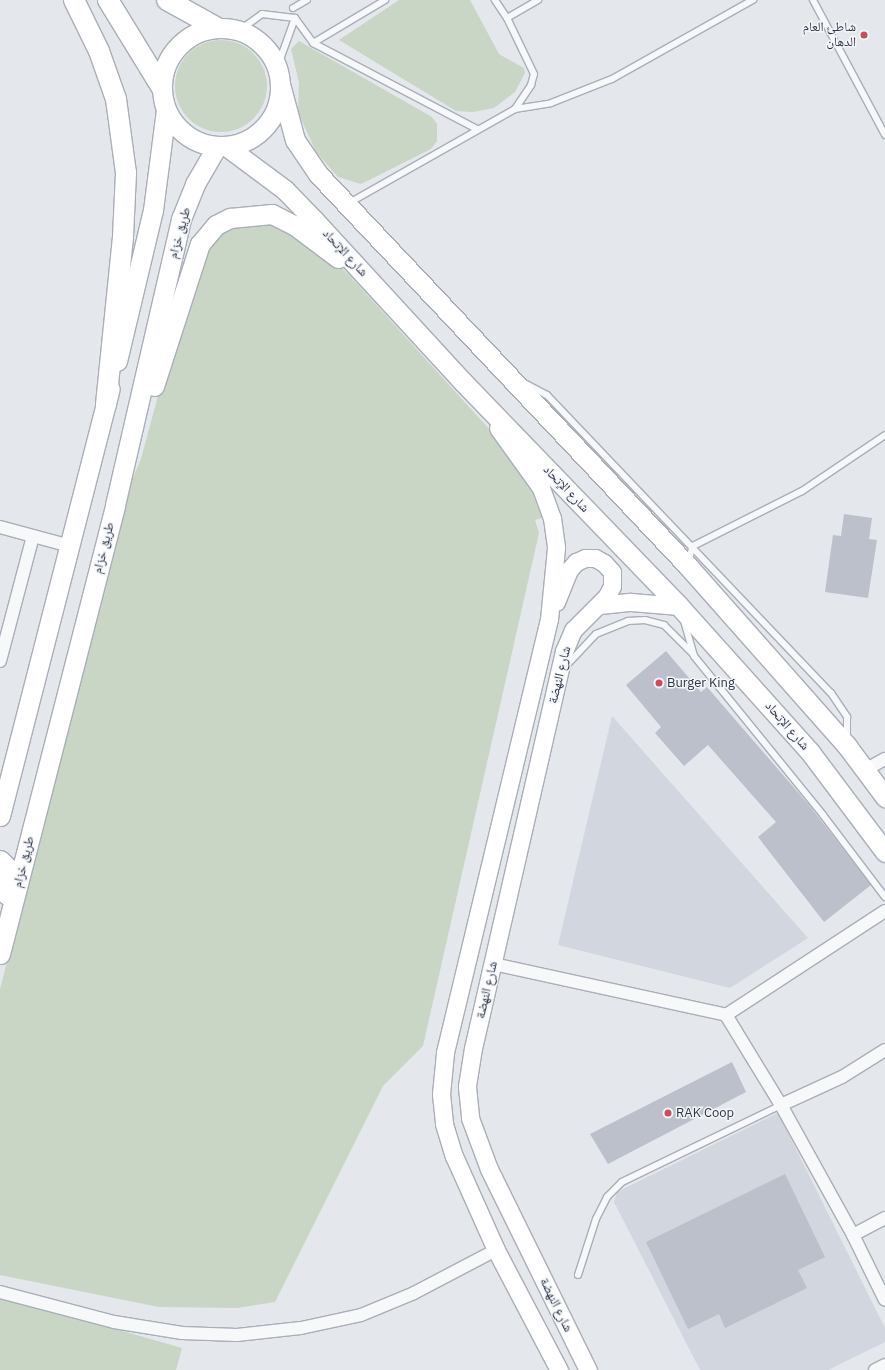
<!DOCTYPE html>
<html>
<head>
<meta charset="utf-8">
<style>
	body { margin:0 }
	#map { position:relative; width:885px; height:1370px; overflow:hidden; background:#e4e7ec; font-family:"IBM Plex Sans","Noto Naskh Arabic",sans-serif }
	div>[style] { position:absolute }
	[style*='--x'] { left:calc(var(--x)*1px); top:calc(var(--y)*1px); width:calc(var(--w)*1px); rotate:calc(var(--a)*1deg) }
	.built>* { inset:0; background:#d2d6de }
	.green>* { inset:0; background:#c9d6c5 }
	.round { border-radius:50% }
	.building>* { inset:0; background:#bbc0ca }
	.roads { filter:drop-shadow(1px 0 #a9aeb7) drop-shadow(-1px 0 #a9aeb7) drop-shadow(0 1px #a9aeb7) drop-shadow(0 -1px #a9aeb7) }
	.service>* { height:6px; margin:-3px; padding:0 3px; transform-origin:3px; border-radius:3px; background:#f7f8fa }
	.minor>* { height:12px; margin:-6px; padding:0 6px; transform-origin:6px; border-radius:6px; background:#f7f8fa }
	.secondary>* { height:17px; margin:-8.5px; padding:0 8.5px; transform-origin:8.5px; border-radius:8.5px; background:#fff }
	.primary>* { height:19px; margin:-9.5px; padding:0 9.5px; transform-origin:9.5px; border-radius:9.5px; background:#fff }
	.primary>.ring { margin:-9.5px; padding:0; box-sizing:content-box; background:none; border:19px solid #fff; border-radius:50% }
	.trunk>* { height:20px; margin:-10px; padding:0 10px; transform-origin:10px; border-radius:10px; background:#fff }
	.dots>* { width:11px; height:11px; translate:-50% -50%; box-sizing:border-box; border:2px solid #f4f6f9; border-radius:50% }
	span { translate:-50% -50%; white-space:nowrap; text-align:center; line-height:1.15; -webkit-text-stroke:3px #f4f6f9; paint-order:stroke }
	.poi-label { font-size:13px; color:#2b3445 }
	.right { translate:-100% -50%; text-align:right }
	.left { translate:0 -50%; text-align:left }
	.street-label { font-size:13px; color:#2b3445 }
</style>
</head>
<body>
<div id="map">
	<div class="built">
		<i style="clip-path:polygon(612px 716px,808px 938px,730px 988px,558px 945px)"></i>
		<i style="clip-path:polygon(778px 1113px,885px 1328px,885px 1342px,828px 1370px,700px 1370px,614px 1202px,617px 1192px)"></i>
	</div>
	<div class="green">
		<i style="clip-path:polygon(399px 0,470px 0,499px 54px,524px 68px,525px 73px,515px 92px,494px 108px,473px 112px,456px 111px,339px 40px)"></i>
		<i class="round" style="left:175px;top:40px;width:92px;height:92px"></i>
		<i style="clip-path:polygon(299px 41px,432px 117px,437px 124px,437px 141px,431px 149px,361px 184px,338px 177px,316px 152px,298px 112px,299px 83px,291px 49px)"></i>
		<i style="clip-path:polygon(241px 211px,301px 228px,350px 276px,522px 465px,542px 518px,535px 520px,539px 533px,423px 1046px,383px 1086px,275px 1302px,237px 1308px,159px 1307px,0 1275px,0 989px,126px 494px,141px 459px,196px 254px)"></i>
		<i style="clip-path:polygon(0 1296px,182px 1348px,176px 1370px,0 1370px)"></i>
	</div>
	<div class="building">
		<i style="clip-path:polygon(844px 514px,872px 518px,869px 539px,877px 540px,868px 598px,825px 592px,833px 535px,841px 536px)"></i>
		<i style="clip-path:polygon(666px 651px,701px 692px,707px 687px,809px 805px,871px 885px,824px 922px,758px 837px,776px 822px,708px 745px,684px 766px,655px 733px,661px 727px,626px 685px)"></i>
		<i style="clip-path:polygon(732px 1062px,746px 1092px,608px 1164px,590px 1134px)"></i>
		<i style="clip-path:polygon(785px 1174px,825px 1257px,798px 1270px,807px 1288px,725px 1328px,719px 1314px,688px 1329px,646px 1242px)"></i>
	</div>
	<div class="roads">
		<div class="service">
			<i style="--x:813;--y:0;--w:153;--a:61.9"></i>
			<i style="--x:293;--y:8;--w:16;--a:-30"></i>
			<i style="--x:507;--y:18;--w:36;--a:-30"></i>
			<i style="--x:240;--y:30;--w:27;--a:-36"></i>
			<i style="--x:262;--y:14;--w:33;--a:7"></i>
			<i style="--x:295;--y:18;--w:31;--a:54"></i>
			<i style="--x:313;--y:43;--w:185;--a:27.7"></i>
			<i style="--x:313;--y:43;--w:84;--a:-30.8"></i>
			<i style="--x:277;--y:68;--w:53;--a:-70.2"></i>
			<i style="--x:515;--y:109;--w:36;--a:-9"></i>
			<i style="--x:551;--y:103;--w:66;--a:-21.5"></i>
			<i style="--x:612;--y:79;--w:162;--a:-29.3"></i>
			<i style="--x:349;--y:203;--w:191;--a:-29.5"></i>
			<i style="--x:515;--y:109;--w:29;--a:-56"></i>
			<i style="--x:531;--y:85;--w:11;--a:-75"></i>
			<i style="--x:534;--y:74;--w:62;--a:-115.7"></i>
			<i style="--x:507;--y:18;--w:22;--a:-124"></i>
			<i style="--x:526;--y:384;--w:24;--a:28"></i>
			<i style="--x:547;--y:395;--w:412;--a:46.4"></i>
			<i style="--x:831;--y:693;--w:29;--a:56"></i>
			<i style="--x:847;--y:717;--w:21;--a:90"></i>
			<i style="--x:688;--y:562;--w:17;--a:-73"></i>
			<i style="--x:693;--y:546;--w:122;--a:-26.8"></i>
			<i style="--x:802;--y:491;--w:100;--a:-34"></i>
			<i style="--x:684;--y:621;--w:36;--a:74"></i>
			<i style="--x:694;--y:656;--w:205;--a:50.9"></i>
			<i style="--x:823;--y:815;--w:103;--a:52.9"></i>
			<i style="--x:566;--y:666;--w:44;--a:-46.8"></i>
			<i style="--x:596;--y:634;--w:35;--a:-22"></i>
			<i style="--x:628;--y:621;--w:17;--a:-3"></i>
			<i style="--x:645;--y:620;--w:20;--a:15"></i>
			<i style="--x:664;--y:625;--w:41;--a:45"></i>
			<i style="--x:578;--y:1275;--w:59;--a:-72.2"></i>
			<i style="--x:596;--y:1219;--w:25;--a:-63"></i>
			<i style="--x:607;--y:1197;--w:21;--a:-45"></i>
			<i style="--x:622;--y:1182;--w:177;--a:-25.8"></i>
		</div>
		<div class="minor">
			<i style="--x:0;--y:527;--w:73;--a:15.2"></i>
			<i style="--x:0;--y:661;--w:129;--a:-75.2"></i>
			<i style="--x:865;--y:770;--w:23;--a:-29"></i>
			<i style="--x:493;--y:964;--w:239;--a:12.3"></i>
			<i style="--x:726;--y:1015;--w:190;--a:-33.2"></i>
			<i style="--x:726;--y:1015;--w:105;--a:58.6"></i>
			<i style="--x:781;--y:1105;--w:149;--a:61"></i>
			<i style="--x:853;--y:1235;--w:72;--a:63.8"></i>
			<i style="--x:781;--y:1105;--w:67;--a:-24.7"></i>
			<i style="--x:842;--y:1077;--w:51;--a:-32.1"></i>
			<i style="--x:853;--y:1235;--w:36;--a:-28"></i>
			<i style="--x:0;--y:1292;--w:118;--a:14.7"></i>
			<i style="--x:114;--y:1322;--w:69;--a:9.2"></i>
			<i style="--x:182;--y:1333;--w:55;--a:2.1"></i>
			<i style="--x:237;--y:1335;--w:64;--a:-6.2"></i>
			<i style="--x:301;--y:1328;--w:61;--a:-12.2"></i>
			<i style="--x:361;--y:1315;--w:57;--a:-22.5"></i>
			<i style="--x:414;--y:1293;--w:93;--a:-27.7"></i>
			<i style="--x:875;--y:1370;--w:11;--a:-27"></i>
		</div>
		<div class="secondary">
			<i style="--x:498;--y:428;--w:74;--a:54.4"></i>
			<i style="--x:541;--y:488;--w:32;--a:70"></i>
			<i style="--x:552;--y:518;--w:30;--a:82"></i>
			<i style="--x:556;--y:548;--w:71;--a:95.6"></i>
			<i style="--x:549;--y:619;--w:446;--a:103.5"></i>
			<i style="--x:445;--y:1053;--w:41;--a:95.6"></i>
			<i style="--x:441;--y:1094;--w:30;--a:84"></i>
			<i style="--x:444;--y:1124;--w:34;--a:73"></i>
			<i style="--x:454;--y:1156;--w:103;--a:65.9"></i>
			<i style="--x:496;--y:1250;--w:136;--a:62.3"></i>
			<i style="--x:556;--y:602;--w:35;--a:-68"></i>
			<i style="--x:569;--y:570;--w:11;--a:-49"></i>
			<i style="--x:576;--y:562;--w:10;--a:-24"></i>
			<i style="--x:585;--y:558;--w:10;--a:0"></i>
			<i style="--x:595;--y:558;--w:10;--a:29"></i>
			<i style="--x:604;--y:563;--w:12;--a:48"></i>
			<i style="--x:612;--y:572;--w:14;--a:90"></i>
			<i style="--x:612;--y:586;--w:11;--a:117"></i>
			<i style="--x:607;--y:596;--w:48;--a:135"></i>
			<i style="--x:573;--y:630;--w:23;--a:113"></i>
			<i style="--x:564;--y:651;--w:407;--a:102.9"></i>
			<i style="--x:473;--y:1048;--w:39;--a:99"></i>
			<i style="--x:467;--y:1087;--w:31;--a:84"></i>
			<i style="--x:470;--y:1118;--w:54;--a:69.6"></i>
			<i style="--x:489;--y:1169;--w:224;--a:63.8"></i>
			<i style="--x:600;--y:605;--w:31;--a:-6"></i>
			<i style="--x:631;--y:602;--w:48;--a:4.8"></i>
		</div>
		<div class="primary">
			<i class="ring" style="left:162px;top:28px;width:99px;height:99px"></i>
			<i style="--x:280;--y:84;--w:58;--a:75"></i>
			<i style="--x:295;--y:140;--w:41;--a:55.9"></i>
			<i style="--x:318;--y:174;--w:538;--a:46.66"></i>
			<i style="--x:687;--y:565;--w:242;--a:48.5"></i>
			<i style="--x:847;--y:746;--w:64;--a:53.3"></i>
			<i style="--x:226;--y:146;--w:74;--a:36.7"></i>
			<i style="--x:285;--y:190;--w:42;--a:46"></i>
			<i style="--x:314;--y:220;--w:220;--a:47.4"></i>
			<i style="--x:463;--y:382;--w:311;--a:46"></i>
			<i style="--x:679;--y:606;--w:196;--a:48.1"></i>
			<i style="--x:810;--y:752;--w:125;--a:53.1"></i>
			<i style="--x:117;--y:361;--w:155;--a:-76.6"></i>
			<i style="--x:153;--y:210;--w:101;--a:-82.6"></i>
			<i style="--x:154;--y:386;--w:149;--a:-72.1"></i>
			<i style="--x:200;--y:244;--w:25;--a:-50"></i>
			<i style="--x:216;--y:225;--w:16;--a:-27"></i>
			<i style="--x:230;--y:218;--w:42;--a:-5.4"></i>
			<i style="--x:272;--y:214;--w:25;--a:27"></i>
			<i style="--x:294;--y:225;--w:55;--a:36.9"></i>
			<i style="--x:0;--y:816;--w:441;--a:-75.6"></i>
			<i style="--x:0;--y:860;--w:11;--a:45"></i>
			<i style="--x:8;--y:868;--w:27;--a:92"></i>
			<i style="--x:0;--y:954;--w:463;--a:-75.6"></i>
			<i style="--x:115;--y:505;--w:294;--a:-77"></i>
			<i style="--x:181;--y:219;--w:38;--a:-68"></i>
			<i style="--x:195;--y:184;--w:44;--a:-59.9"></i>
		</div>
		<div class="trunk">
			<i style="--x:74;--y:0;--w:57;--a:63.9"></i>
			<i style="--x:99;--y:51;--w:51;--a:70.5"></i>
			<i style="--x:116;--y:99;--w:75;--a:82.3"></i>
			<i style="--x:126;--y:173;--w:64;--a:92.7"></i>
			<i style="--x:123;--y:237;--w:169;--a:95.8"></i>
			<i style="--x:108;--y:0;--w:103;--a:58.5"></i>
			<i style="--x:167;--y:0;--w:56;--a:28.9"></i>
		</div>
	</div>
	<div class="dots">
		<i style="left:864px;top:35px;background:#d1495b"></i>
		<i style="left:659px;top:683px;background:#d1495b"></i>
		<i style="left:668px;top:1113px;background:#d1495b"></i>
	</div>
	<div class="poi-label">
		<span class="right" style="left:856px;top:35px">شاطئ العام<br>الدهان</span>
		<span class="left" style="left:667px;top:683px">Burger King</span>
		<span class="left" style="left:676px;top:1113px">RAK Coop</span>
	</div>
	<div class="street-label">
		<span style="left:180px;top:233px;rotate:-75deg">طريق خزام</span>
		<span style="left:345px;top:253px;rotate:47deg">شارع الإتحاد</span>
		<span style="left:566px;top:489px;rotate:46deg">شارع الإتحاد</span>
		<span style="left:104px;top:548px;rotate:-76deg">طريق خزام</span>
		<span style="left:560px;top:675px;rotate:-76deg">شارع النهضة</span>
		<span style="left:787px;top:726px;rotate:49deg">شارع الإتحاد</span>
		<span style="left:24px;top:862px;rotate:-76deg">طريق خزام</span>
		<span style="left:487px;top:990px;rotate:-77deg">شارع النهضة</span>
		<span style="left:556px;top:1305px;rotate:64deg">شارع النهضة</span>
	</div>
</div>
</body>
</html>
